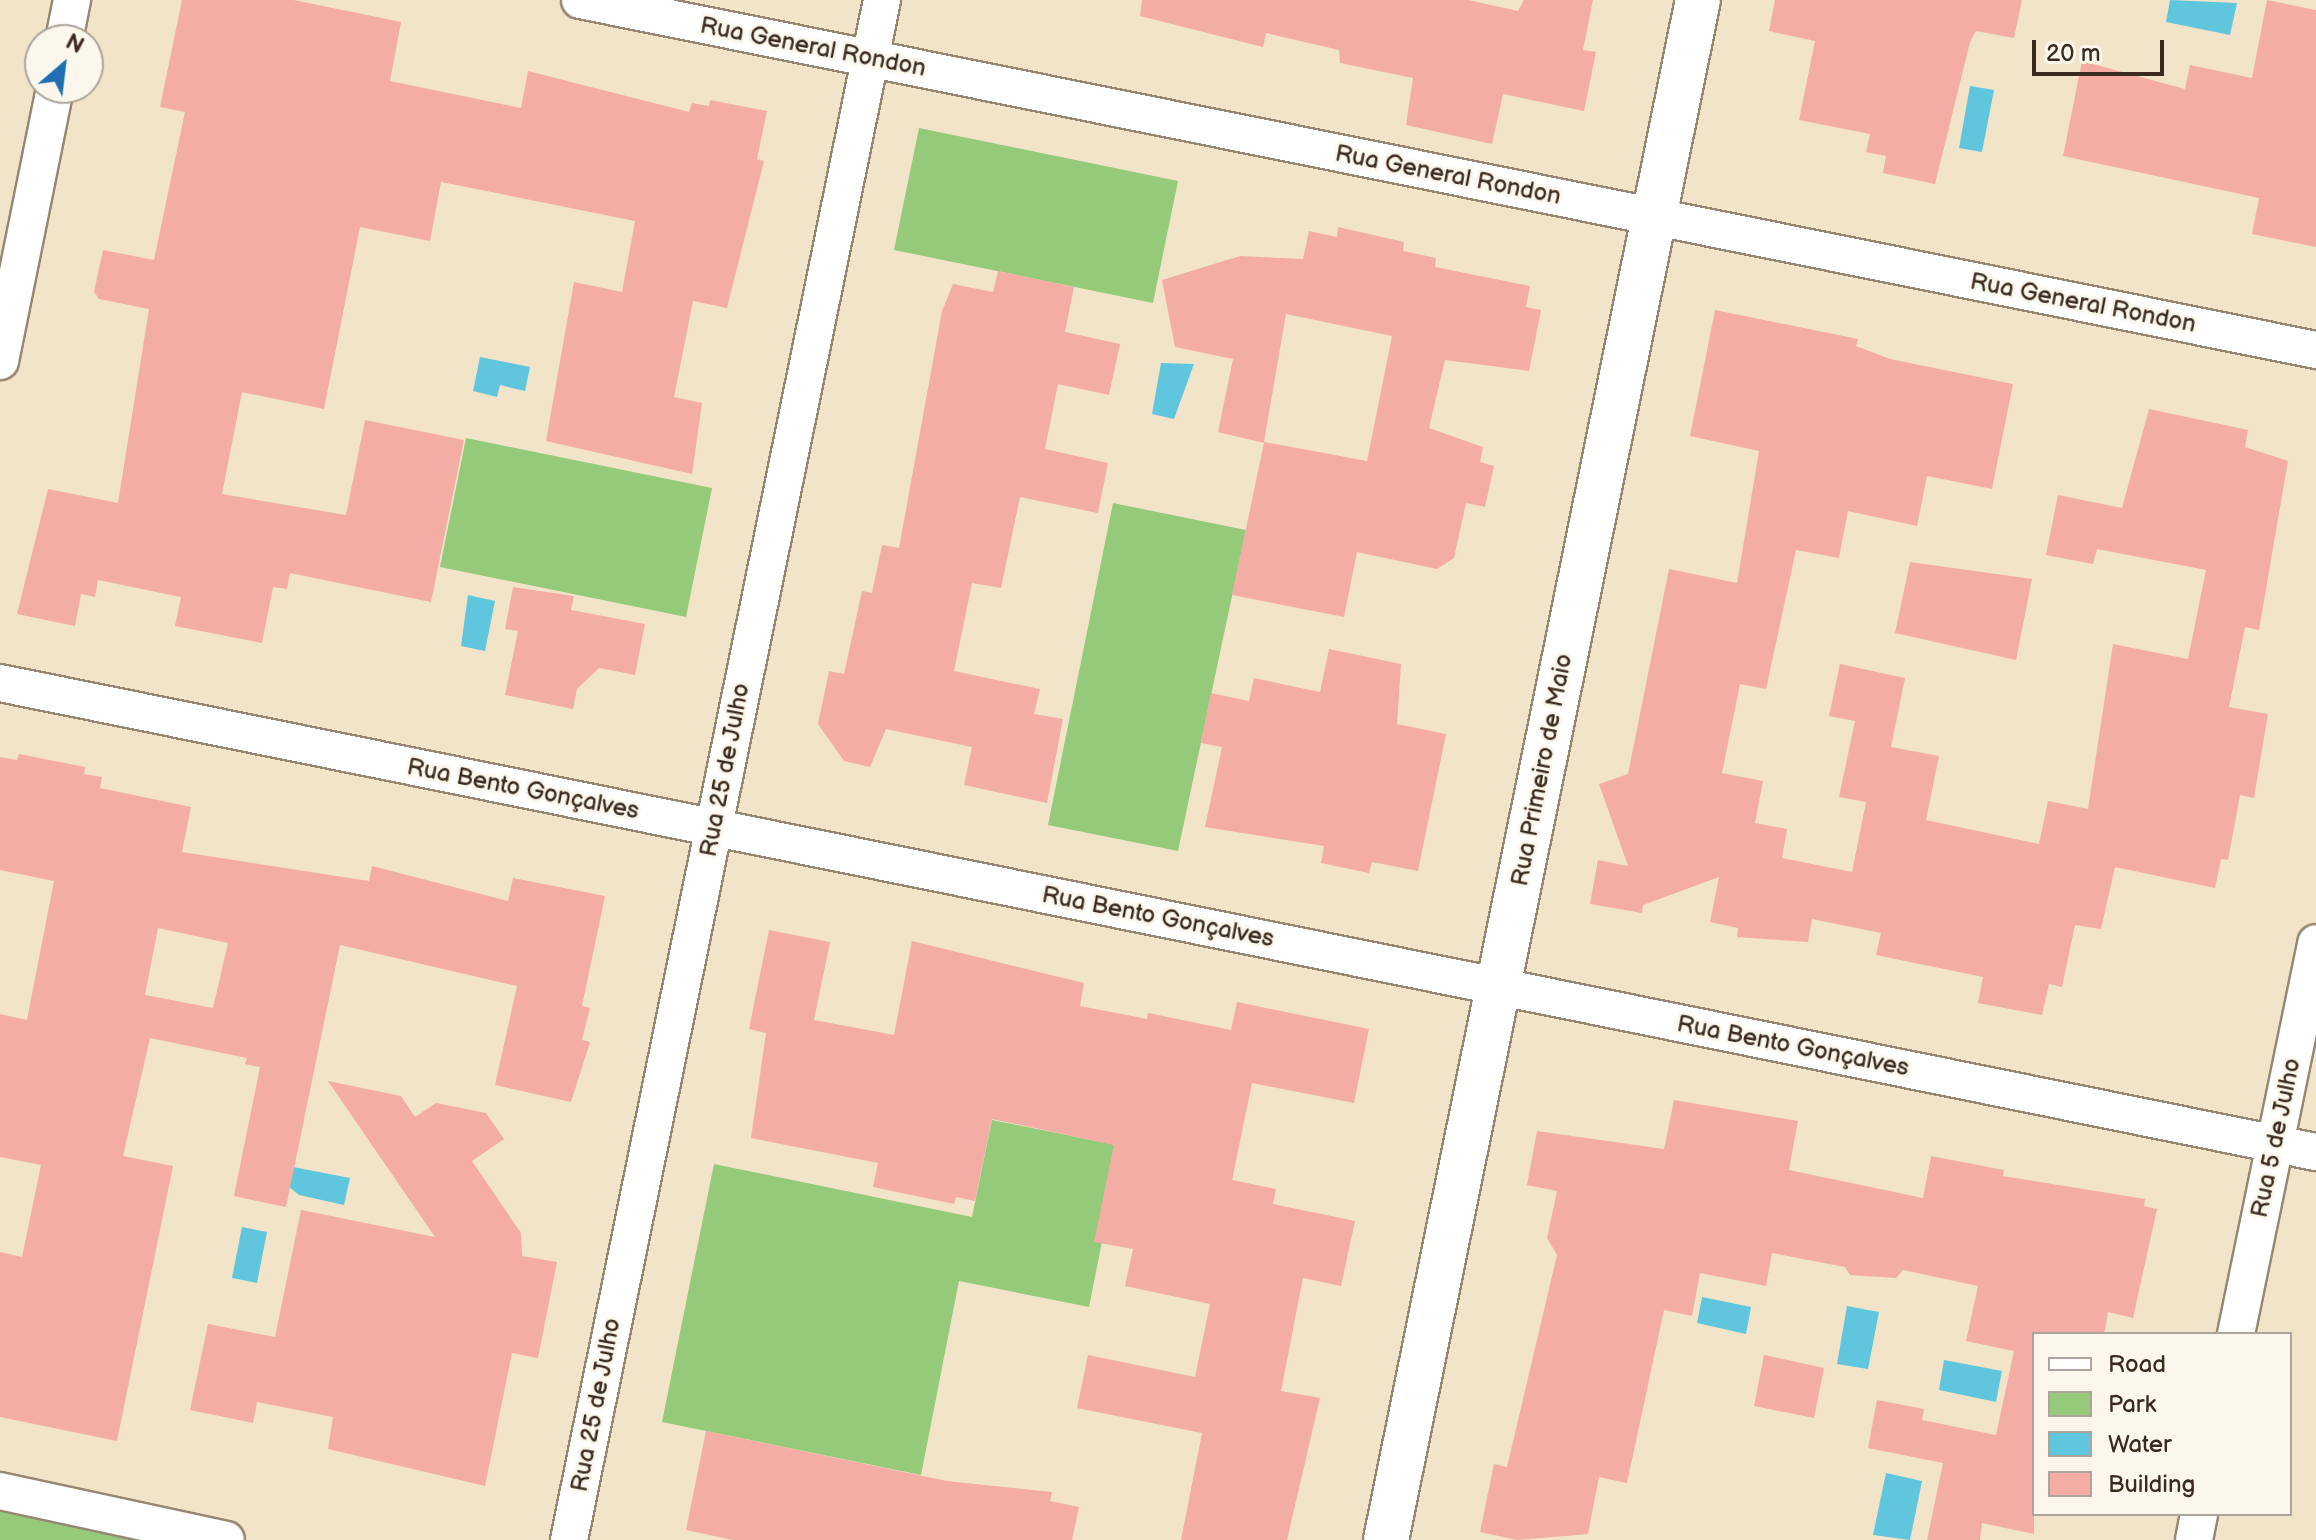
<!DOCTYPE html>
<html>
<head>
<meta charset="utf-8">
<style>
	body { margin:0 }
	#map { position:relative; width:2316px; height:1540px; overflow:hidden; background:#f2e4c8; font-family:"Balsamiq Sans",sans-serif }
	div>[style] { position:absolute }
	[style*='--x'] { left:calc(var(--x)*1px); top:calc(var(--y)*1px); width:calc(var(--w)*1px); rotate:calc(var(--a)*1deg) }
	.green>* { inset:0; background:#96ca7b }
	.water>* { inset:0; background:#60c6dd }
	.building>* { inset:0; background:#f3ada4 }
	.roads { filter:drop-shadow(2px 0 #968773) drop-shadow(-2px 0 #968773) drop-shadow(0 2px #968773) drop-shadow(0 -2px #968773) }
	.minor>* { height:36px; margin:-18px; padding:0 18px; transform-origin:18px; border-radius:18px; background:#fff }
	.tertiary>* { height:44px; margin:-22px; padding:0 22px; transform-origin:22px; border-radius:22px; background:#fff }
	span { translate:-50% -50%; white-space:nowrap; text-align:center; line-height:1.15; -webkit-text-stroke:6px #fbf7ec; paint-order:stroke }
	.street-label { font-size:24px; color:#3b2a1e }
	.legend { position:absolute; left:2032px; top:1332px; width:260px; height:184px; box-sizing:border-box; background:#fbf7ec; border:2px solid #aea59a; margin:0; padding:10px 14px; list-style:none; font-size:24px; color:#3b2a1e }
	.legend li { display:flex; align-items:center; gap:16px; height:40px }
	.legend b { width:40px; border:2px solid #aea59a }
	.north { position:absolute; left:24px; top:24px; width:80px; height:80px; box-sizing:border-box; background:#fbf7ec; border:2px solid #aea59a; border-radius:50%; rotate:28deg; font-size:22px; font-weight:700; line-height:32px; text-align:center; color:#3b2a1e }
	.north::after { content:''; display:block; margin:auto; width:28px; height:36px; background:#1f6fb2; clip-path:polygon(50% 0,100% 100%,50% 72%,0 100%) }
	.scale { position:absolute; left:2032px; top:40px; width:132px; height:36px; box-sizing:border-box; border:4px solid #3b2a1e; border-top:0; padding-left:10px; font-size:24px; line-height:28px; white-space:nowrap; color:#3b2a1e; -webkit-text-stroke:6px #fbf7ec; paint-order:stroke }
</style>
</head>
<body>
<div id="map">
	<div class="green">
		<i style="clip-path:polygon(919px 128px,1178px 181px,1153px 303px,894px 250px)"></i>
		<i style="clip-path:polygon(466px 438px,712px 488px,686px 617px,440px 567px)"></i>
		<i style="clip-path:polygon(1113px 503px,1246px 530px,1178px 851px,1048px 825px)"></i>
		<i style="clip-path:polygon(992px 1120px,1121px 1146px,1089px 1307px,959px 1281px,921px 1475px,662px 1422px,714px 1164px,972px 1217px)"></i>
		<i style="clip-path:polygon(0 1491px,226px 1540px,0 1540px)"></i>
	</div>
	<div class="water">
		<i style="clip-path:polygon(2170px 0,2237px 3px,2230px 35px,2166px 22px)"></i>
		<i style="clip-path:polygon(1970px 86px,1994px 90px,1982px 152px,1959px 148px)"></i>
		<i style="clip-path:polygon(480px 357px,530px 367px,525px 391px,500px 385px,497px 397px,473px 391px)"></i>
		<i style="clip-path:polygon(1161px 363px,1194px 364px,1174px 419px,1152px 414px)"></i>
		<i style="clip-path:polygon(468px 595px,495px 601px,485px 651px,461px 646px)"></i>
		<i style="clip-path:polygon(293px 1167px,350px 1178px,344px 1205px,299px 1195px,289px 1187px)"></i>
		<i style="clip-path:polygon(242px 1227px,267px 1232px,257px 1283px,232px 1278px)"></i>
		<i style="clip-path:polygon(1702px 1297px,1751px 1307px,1746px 1334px,1697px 1323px)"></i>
		<i style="clip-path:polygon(1847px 1306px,1879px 1312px,1868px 1369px,1837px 1364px)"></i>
		<i style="clip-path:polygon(1944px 1360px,2002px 1371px,1996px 1402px,1939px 1390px)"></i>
		<i style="clip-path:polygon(1886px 1473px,1922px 1481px,1910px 1540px,1873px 1535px)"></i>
	</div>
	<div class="building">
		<i style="clip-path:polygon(182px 0,294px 0,401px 22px,390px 81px,521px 108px,528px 71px,689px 112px,692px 103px,709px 106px,710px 100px,767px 111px,757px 159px,764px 161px,727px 308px,693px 301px,674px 397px,702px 403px,692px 474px,546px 441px,574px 282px,622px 292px,635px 221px,441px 182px,430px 241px,360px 227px,324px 409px,242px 392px,222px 494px,346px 515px,365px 420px,464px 440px,431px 602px,290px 573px,287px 589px,273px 587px,262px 643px,175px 626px,181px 597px,98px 580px,95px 597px,81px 594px,75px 626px,17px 614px,48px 489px,118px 503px,149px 309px,99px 299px,94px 292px,103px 250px,154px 260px,185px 112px,160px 107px)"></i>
		<i style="clip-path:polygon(1142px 0,1468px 0,1518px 11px,1524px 0,1593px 0,1583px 50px,1596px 52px,1584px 111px,1503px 94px,1492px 144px,1406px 125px,1413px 78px,1340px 63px,1339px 50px,1266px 33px,1263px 47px,1140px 16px)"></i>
		<i style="clip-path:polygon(1775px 0,2022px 0,2014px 38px,1976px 31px,1970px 42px,1935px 184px,1883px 173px,1886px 156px,1866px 152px,1870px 134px,1799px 120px,1815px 41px,1769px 31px)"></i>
		<i style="clip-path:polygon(2267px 0,2316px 10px,2316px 247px,2252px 234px,2259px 198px,2063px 156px,2082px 61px,2185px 89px,2190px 65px,2252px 78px)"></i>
		<i style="clip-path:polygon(evenodd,1338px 227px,1404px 242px,1403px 251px,1436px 258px,1435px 267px,1530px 286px,1526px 307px,1541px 310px,1529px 371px,1445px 360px,1429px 428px,1483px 447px,1480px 462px,1494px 466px,1485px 507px,1466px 503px,1454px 558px,1437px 569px,1357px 552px,1344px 617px,1232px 595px,1264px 443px,1218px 432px,1233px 359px,1175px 347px,1162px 280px,1240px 256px,1303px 259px,1309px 231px,1337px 237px,1338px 227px,1286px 314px,1392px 336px,1367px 461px,1264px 442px,1286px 314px)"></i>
		<i style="clip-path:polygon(998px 271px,1074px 287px,1065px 332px,1120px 344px,1109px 395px,1058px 384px,1045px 449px,1108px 463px,1098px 513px,1020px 497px,1001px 588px,972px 583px,954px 671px,1040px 689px,1034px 714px,1063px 719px,1047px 803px,964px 785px,972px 747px,886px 729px,870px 767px,844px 761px,818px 724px,829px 671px,844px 674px,862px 591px,872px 593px,882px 545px,899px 548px,942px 311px,953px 284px,993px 292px)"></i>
		<i style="clip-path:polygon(1715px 310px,1858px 339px,1856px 346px,1890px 359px,2013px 384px,1992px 489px,1927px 476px,1917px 526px,1848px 511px,1839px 558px,1796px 550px,1766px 689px,1740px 684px,1722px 773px,1763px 781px,1755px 823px,1787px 829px,1782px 858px,1852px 872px,1866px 802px,1839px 797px,1855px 721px,1829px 716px,1840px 664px,1905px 678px,1891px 747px,1939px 756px,1926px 820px,2039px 844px,2048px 801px,2088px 809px,2113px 644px,2188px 659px,2206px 570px,2097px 549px,2093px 564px,2046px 555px,2058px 495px,2122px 508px,2149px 409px,2248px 430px,2245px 447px,2288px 461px,2259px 630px,2245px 627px,2229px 707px,2268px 714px,2254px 798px,2240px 795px,2228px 860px,2221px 859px,2215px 888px,2115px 867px,2101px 929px,2075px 925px,2062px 987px,2049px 984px,2042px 1015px,1978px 1003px,1983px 977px,1876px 955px,1881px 933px,1812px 919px,1808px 942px,1737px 937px,1738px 928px,1710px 922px,1719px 877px,1643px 905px,1642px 913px,1590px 904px,1598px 860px,1628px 866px,1599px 784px,1628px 774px,1669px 569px,1737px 583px,1759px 451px,1690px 436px)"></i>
		<i style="clip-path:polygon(1910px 562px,2032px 579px,2016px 660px,1895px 633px)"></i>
		<i style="clip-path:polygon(513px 587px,574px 596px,571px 610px,645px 624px,635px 675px,599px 668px,577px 689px,573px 709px,505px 695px,518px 631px,505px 629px)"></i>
		<i style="clip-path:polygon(1329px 649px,1401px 664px,1397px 724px,1446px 734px,1418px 871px,1372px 862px,1369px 873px,1321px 863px,1324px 846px,1205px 827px,1222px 747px,1201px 743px,1211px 693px,1249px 701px,1254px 678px,1320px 692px)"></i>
		<i style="clip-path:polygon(evenodd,19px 754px,85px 767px,84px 774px,102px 777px,100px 788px,191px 807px,182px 852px,369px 881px,372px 866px,508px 901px,513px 878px,605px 896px,582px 1006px,590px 1008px,582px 1040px,590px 1042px,571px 1102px,495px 1085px,517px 986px,340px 945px,286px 1207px,234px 1196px,260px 1067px,245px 1064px,247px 1058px,150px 1038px,123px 1156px,173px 1166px,117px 1441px,0 1417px,0 1252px,22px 1257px,41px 1165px,0 1157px,0 1014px,27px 1020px,54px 881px,0 870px,0 757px,17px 760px,19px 754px,158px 928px,228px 943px,213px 1008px,145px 995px,158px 928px)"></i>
		<i style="clip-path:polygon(769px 930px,830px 942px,814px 1020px,894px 1035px,912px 941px,1084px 983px,1080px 1006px,1147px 1019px,1148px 1013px,1231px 1030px,1237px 1002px,1369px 1029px,1354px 1103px,1252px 1083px,1232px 1180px,1276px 1189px,1273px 1204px,1355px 1221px,1341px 1286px,1303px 1278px,1281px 1391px,1320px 1398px,1287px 1540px,1181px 1540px,1202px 1433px,1077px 1408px,1088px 1355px,1195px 1377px,1210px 1304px,1125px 1286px,1133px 1249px,1094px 1242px,1114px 1145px,992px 1119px,975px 1201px,956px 1197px,954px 1204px,873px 1187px,878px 1163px,751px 1138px,766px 1033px,749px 1029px)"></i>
		<i style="clip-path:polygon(328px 1081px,401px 1096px,415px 1117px,436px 1103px,486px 1113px,504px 1139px,472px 1161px,521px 1233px,522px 1256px,557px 1262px,538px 1358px,512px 1353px,485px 1486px,328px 1449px,333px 1417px,257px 1402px,253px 1423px,190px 1410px,208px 1324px,275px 1337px,301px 1210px,435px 1237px)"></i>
		<i style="clip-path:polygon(1674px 1100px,1798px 1121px,1789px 1170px,1923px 1198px,1931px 1156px,2004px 1170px,2003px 1176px,2145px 1199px,2144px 1206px,2157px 1209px,2133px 1318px,2108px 1312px,2104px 1334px,2034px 1334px,2034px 1534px,1982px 1523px,1980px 1540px,1927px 1540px,1943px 1463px,1868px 1448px,1877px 1400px,1924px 1409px,1922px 1420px,1996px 1435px,2014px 1351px,1966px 1341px,1978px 1286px,1903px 1270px,1896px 1278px,1850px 1275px,1845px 1267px,1772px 1253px,1766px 1286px,1700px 1273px,1692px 1316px,1664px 1310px,1627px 1483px,1599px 1477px,1588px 1534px,1517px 1540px,1480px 1532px,1494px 1464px,1507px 1467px,1557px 1255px,1547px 1238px,1557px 1191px,1527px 1185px,1537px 1131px,1664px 1149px)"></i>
		<i style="clip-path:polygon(1764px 1355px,1824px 1368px,1814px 1418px,1754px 1406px)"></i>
		<i style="clip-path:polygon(706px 1431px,947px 1481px,1052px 1492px,1050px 1501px,1079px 1507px,1072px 1540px,733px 1540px,686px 1530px)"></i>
	</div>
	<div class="roads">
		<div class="minor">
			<i style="--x:580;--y:0;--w:1771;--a:11.4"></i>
			<i style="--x:64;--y:40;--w:41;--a:-78.7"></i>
			<i style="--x:0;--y:361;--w:278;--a:-78.6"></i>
			<i style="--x:0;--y:683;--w:2363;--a:11.45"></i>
			<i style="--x:2236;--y:1334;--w:399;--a:-78.4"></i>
			<i style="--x:0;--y:1491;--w:231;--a:12.2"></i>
			<i style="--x:569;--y:1540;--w:1571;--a:-78.51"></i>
			<i style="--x:2194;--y:1540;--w:26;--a:-79"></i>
		</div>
		<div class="tertiary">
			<i style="--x:1386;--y:1540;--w:1571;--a:-78.55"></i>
		</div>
	</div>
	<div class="street-label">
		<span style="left:813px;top:47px;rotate:11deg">Rua General Rondon</span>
		<span style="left:1448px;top:175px;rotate:11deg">Rua General Rondon</span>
		<span style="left:2083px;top:303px;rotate:11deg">Rua General Rondon</span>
		<span style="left:725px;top:770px;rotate:-79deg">Rua 25 de Julho</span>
		<span style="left:1542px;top:770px;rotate:-79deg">Rua Primeiro de Maio</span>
		<span style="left:523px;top:789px;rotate:11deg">Rua Bento Gonçalves</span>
		<span style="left:1158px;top:917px;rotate:11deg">Rua Bento Gonçalves</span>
		<span style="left:1793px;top:1046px;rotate:11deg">Rua Bento Gonçalves</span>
		<span style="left:2276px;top:1138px;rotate:-78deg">Rua 5 de Julho</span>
		<span style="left:596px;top:1405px;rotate:-79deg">Rua 25 de Julho</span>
	</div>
	<ul class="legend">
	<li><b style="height:10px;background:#fff"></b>Road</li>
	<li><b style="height:22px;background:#96ca7b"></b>Park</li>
	<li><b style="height:22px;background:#60c6dd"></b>Water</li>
	<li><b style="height:22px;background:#f3ada4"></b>Building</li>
	</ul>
	<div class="north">N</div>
	<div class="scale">20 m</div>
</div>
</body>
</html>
